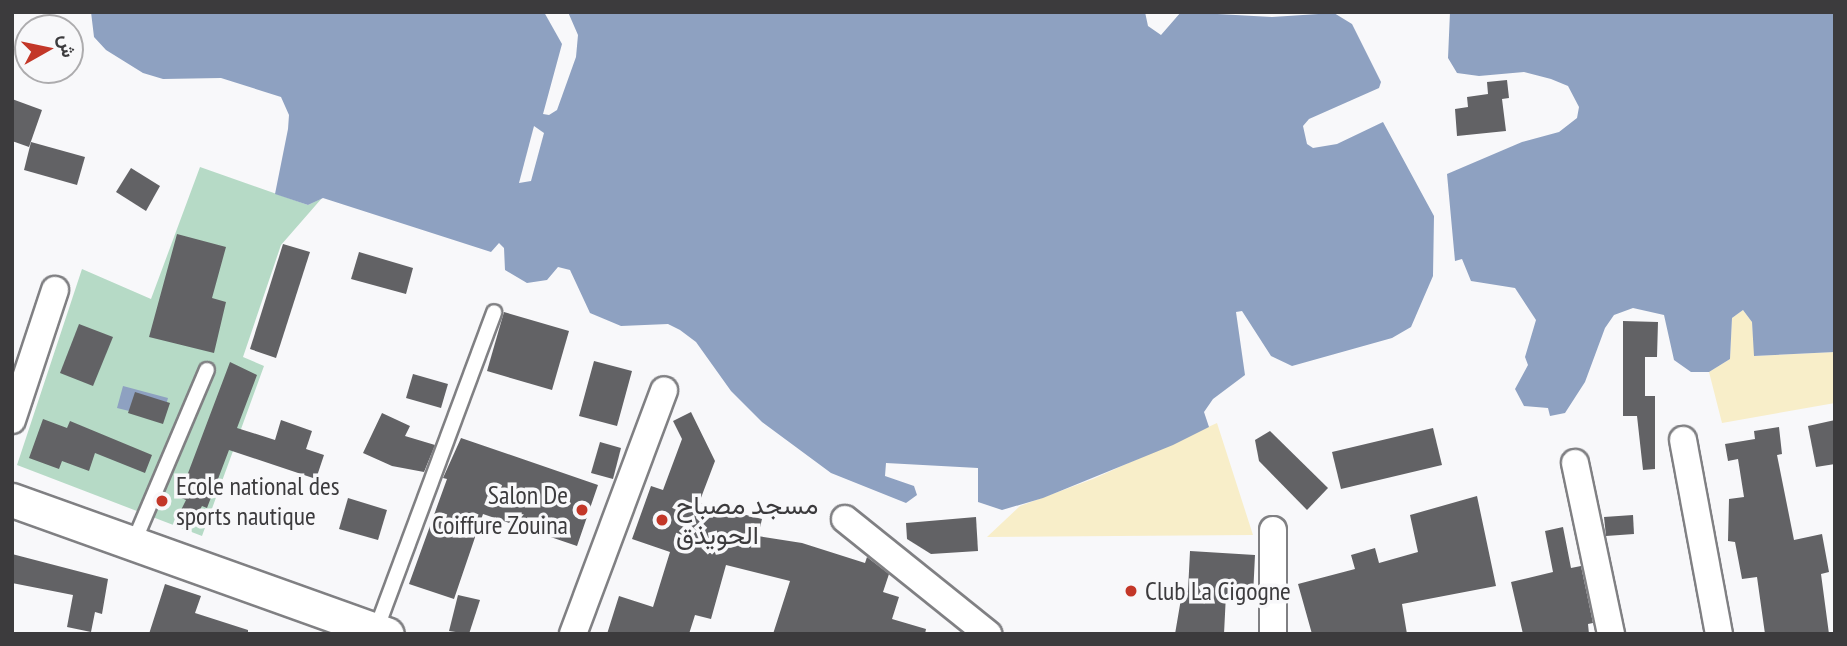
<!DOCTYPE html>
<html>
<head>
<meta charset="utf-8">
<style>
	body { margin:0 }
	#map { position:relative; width:1847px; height:646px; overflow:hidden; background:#f8f8fa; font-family:"PT Sans Narrow",Vazirmatn,sans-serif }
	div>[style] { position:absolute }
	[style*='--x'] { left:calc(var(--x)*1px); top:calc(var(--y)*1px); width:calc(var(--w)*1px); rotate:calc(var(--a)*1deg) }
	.green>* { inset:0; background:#b6dac6 }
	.sand>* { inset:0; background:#f8eec9 }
	.water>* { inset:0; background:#8ea1c1 }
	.pier>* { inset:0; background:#f8f8fa }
	.building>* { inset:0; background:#626265 }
	.roads { filter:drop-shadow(2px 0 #808083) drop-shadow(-2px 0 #808083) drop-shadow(0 2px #808083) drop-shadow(0 -2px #808083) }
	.service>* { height:14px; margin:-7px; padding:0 7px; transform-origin:7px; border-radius:7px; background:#fff }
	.minor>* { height:26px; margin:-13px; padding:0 13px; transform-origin:13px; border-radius:13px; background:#fff }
	.tertiary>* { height:33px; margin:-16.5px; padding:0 16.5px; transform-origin:16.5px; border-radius:16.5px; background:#fff }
	.dots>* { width:19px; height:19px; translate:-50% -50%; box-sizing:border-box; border:4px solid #f8f8fa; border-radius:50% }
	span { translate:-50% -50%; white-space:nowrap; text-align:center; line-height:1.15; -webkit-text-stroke:7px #f8f8fa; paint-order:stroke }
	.poi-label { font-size:26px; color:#3c3b3d }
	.left { translate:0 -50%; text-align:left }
	.right { translate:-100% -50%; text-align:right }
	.frame { position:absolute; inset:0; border:14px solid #3c3b3d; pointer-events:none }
	.north { position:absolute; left:14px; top:14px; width:70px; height:70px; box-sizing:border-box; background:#f8f8fa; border:2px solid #adacae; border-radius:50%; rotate:81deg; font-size:19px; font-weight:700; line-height:28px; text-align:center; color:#3c3b3d }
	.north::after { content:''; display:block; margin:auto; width:24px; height:32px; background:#c33728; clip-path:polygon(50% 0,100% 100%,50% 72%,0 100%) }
</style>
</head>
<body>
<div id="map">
	<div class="green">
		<i style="clip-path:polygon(200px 167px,308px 205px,322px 198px,281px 245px,243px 357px,264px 366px,202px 536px,17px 465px,82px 269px,151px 299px)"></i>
	</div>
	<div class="sand">
		<i style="clip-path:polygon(1743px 310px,1752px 322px,1755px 356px,1835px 352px,1835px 403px,1722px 423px,1709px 372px,1730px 359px,1732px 318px)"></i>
		<i style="clip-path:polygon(1217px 423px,1253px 535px,987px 537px,1020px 506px,1093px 479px)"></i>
	</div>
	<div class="water">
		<i style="clip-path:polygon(91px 12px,1145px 12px,1148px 26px,1161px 35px,1181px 12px,1272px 17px,1334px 13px,1352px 24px,1381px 82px,1379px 88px,1309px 119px,1303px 126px,1307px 144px,1313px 148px,1337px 144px,1383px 122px,1434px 216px,1433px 276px,1411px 327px,1392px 338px,1292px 366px,1271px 356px,1242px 311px,1236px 312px,1245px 375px,1213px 399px,1204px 412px,1209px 427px,1173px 445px,1043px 498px,1002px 510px,978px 502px,978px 468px,886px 463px,885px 476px,914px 486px,917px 495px,906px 503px,831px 473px,762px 422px,731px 391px,696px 342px,680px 330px,668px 324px,621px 326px,590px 313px,570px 270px,558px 267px,547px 280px,527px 283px,505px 270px,504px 248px,499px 243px,491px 252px,323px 198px,308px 205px,275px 194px,288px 129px,289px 115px,281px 97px,221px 78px,163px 79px,143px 73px,106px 50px,94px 37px)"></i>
		<i style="clip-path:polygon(1450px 12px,1835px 12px,1835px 352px,1754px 356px,1752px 322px,1743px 310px,1732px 318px,1730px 359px,1709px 372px,1691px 372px,1674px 360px,1664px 315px,1633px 308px,1614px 315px,1605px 328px,1585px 382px,1565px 413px,1550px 416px,1548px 408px,1524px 406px,1515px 389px,1528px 365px,1525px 357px,1536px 320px,1515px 288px,1471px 281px,1462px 259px,1455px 261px,1447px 174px,1522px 142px,1559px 132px,1577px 118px,1579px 107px,1568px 86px,1551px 79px,1524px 72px,1479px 76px,1457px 73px,1448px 58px)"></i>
		<i style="clip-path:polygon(123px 386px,168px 398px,162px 419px,117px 408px)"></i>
	</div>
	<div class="pier">
		<i style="clip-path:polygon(544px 12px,568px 12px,578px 35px,576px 57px,557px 110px,549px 115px,543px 114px,562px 44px)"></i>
		<i style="clip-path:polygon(534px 126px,544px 133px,531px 181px,519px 183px)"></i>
	</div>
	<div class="building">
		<i style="clip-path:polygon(1507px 80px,1509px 98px,1502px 99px,1506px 131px,1457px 136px,1455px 109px,1468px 107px,1467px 97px,1488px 94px,1487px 82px)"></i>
		<i style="clip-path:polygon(12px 99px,42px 110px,29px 147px,12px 141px)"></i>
		<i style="clip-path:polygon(31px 142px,85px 157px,77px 185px,24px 170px)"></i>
		<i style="clip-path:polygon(131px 168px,160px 186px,146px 211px,116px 192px)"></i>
		<i style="clip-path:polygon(177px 234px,226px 247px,212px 298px,226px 302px,214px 353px,149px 337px)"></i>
		<i style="clip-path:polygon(283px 244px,310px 252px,276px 358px,250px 349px)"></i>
		<i style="clip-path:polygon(359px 252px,413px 268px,406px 294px,351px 279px)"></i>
		<i style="clip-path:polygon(504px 312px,569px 331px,552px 390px,487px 371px)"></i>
		<i style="clip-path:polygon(1623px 321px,1658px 322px,1657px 357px,1645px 357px,1645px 396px,1655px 396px,1655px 469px,1643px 470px,1637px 416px,1623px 416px)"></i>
		<i style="clip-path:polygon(79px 324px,113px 337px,93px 386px,60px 373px)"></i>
		<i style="clip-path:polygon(594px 361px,632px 371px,617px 426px,579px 416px)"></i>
		<i style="clip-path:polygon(230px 362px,257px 375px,237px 428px,275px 440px,281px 420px,312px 431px,306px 449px,324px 455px,316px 479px,229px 450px,207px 508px,202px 506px,189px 530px,175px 522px,186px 500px,179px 497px)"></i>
		<i style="clip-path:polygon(413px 374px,448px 384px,441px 408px,406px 398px)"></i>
		<i style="clip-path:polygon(135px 392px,170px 403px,163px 424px,128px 413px)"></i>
		<i style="clip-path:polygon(691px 412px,715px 461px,699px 503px,762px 519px,758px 536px,802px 543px,865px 563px,867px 557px,889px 574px,883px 592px,899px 597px,892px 619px,926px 629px,925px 634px,773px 634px,790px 581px,726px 565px,711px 619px,695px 615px,689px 634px,607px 634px,619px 596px,653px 607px,670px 552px,632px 539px,651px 486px,663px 490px,682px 439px,673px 421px)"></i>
		<i style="clip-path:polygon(382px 413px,410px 426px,405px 436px,435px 445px,424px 472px,392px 466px,363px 453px)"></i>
		<i style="clip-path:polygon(43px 419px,67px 428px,70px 421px,152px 455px,145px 473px,95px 453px,89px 471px,62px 461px,59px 469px,29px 458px)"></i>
		<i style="clip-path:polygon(1835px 420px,1835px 464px,1816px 467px,1808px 426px)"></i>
		<i style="clip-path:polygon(1779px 427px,1782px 454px,1777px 455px,1794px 540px,1822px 534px,1829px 572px,1821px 574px,1829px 634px,1765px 634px,1757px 577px,1742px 579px,1735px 542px,1728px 541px,1729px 499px,1744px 497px,1738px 459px,1728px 461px,1725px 444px,1755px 439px,1754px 431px)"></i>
		<i style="clip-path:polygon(1433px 428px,1442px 465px,1341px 489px,1332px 452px)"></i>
		<i style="clip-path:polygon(1270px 431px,1328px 488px,1307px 510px,1259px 461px,1255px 440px)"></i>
		<i style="clip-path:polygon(461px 438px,598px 485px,577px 546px,483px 514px,454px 599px,409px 584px,447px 479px,443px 478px)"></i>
		<i style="clip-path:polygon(600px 442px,621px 448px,613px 479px,591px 473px)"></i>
		<i style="clip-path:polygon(1477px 496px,1496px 586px,1402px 604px,1407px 634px,1312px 634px,1298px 584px,1355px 569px,1351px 555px,1375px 548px,1379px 563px,1418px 552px,1410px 515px)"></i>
		<i style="clip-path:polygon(348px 498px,387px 510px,378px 540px,339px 529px)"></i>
		<i style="clip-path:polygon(1633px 515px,1634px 534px,1606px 536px,1604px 517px)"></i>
		<i style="clip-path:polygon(976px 517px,978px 551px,931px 554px,907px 539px,906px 523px)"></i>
		<i style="clip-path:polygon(1563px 527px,1571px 568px,1581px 566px,1593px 623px,1588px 624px,1589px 634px,1523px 634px,1511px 582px,1553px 572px,1545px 531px)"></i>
		<i style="clip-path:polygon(1190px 551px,1255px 555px,1253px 596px,1226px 594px,1224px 634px,1175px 634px,1182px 593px,1188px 591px)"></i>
		<i style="clip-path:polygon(12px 554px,108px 579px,102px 614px,95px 612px,91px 632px,67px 627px,73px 595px,12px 583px)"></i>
		<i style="clip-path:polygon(165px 584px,201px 596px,195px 613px,248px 630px,248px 634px,149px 634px)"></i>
		<i style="clip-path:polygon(458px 595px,480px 600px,469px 634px,449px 631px)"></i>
	</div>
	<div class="roads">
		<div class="service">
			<i style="--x:133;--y:544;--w:189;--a:-67"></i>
			<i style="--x:376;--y:630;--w:339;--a:-69.6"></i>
		</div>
		<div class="minor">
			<i style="--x:12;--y:420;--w:137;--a:-71.7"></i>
			<i style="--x:1683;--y:440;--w:197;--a:79.5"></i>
			<i style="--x:1575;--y:463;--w:175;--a:78.1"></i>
			<i style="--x:845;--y:519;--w:184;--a:38.8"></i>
			<i style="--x:573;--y:634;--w:260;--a:-69.5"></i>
			<i style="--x:1273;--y:634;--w:104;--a:-90"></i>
		</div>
		<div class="tertiary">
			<i style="--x:12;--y:500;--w:398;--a:19.7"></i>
		</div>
	</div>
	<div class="dots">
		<i style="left:162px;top:501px;background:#c33728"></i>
		<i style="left:582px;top:510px;background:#c33728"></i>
		<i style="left:662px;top:520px;background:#c33728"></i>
		<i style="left:1131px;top:591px;background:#c33728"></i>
	</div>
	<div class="poi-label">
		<span class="left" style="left:176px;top:501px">Ecole national des<br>sports nautique</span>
		<span class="right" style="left:568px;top:510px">Salon De<br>Coiffure Zouina</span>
		<span class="left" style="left:676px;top:520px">مسجد مصباح<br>الحويذق</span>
		<span class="left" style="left:1145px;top:591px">Club La Cigogne</span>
	</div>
	<div class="frame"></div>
	<div class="north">ش</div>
</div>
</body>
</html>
